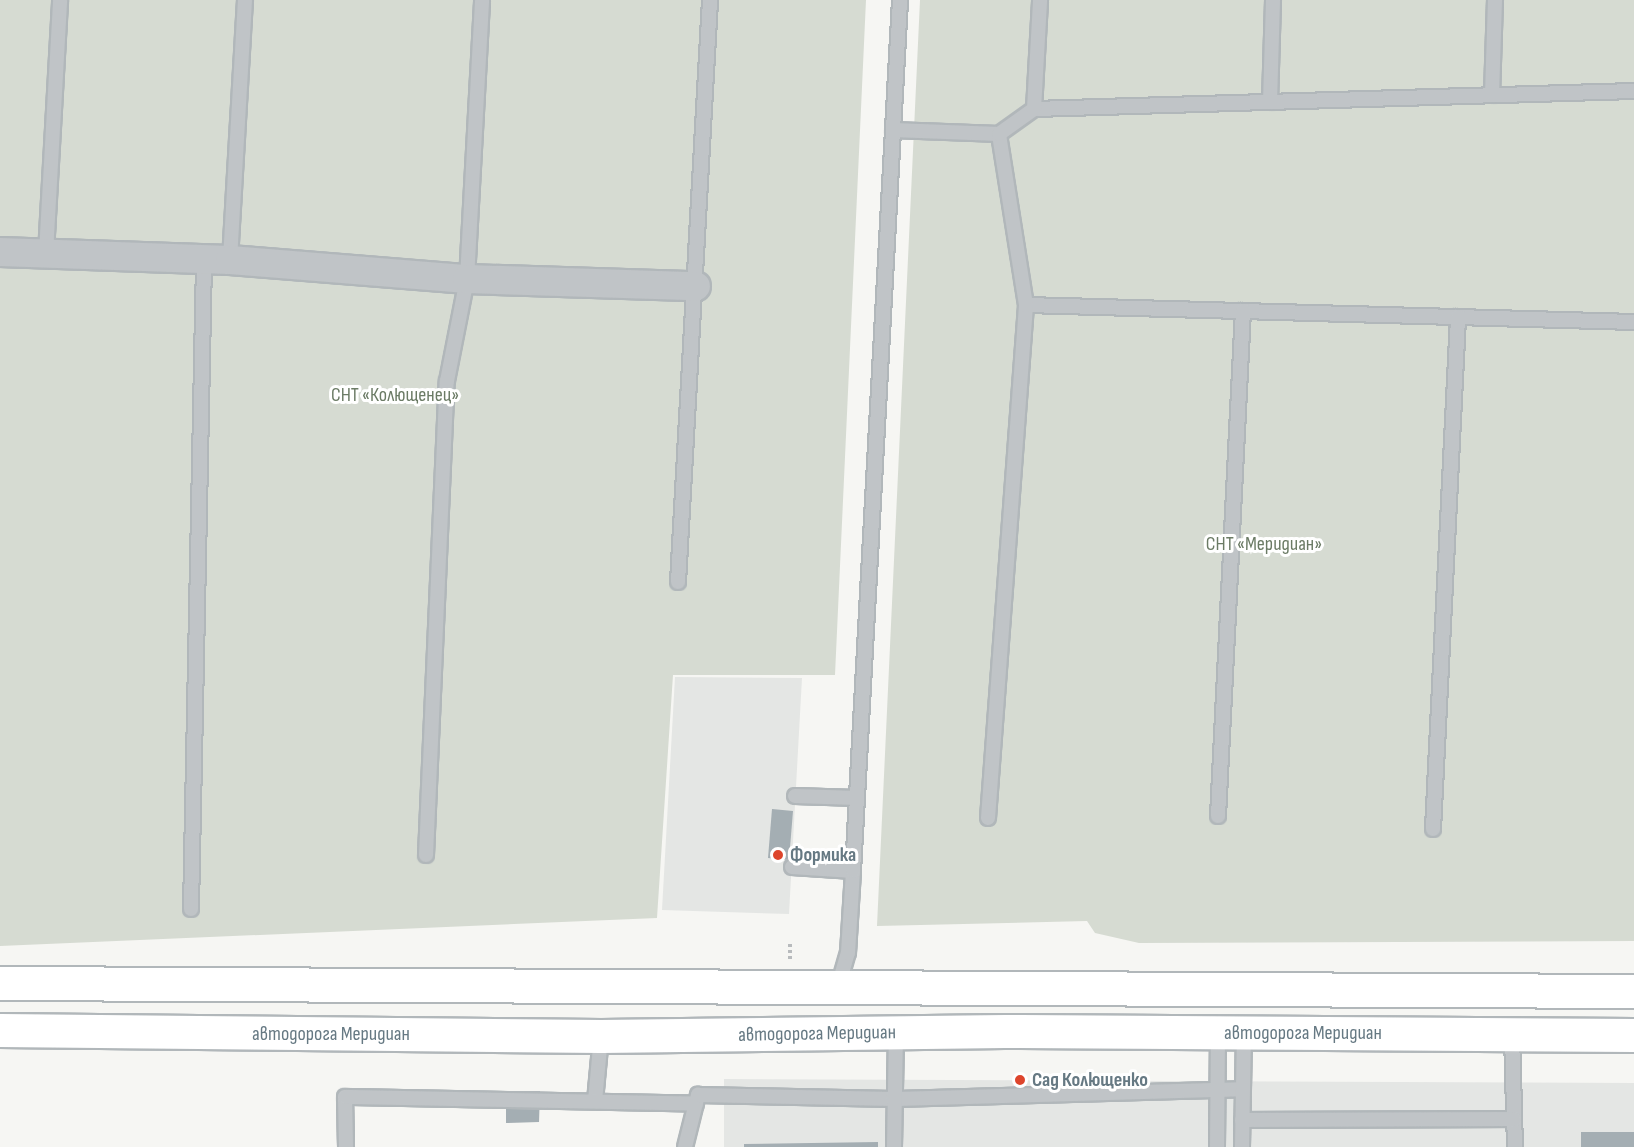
<!DOCTYPE html>
<html>
<head>
<meta charset="utf-8">
<style>
	body { margin:0 }
	#map { position:relative; width:1634px; height:1147px; overflow:hidden; background:#f6f6f3; font-family:"Sofia Sans Condensed",sans-serif }
	div>[style] { position:absolute }
	[style*='--x'] { left:calc(var(--x)*1px); top:calc(var(--y)*1px); width:calc(var(--w)*1px); rotate:calc(var(--a)*1deg) }
	.built>* { inset:0; background:#e4e6e4 }
	.green>* { inset:0; background:#d6dbd2 }
	.building>* { inset:0; background:#a4aeb3 }
	.path>* { height:4px; margin-top:-2px; transform-origin:0; background:repeating-linear-gradient(90deg,#b8bbbd 0 3px,transparent 0 6px) }
	.roads { filter:drop-shadow(2px 0 #b1b7ba) drop-shadow(-2px 0 #b1b7ba) drop-shadow(0 2px #b1b7ba) drop-shadow(0 -2px #b1b7ba) }
	.lane>* { height:14px; margin:-7px; padding:0 7px; transform-origin:7px; border-radius:7px; background:#c0c4c7 }
	.street>* { height:28px; margin:-14px; padding:0 14px; transform-origin:14px; border-radius:14px; background:#c0c4c7 }
	.primary>* { height:33px; margin:-16.5px; padding:0 16.5px; transform-origin:16.5px; border-radius:16.5px; background:#fff }
	.dots>* { width:16px; height:16px; translate:-50% -50%; box-sizing:border-box; border:3px solid #fff; border-radius:50% }
	span { translate:-50% -50%; white-space:nowrap; text-align:center; line-height:1.15; -webkit-text-stroke:6px #fff; paint-order:stroke }
	.park-label { font-size:20px; color:#6b7b65 }
	.poi-label { font-size:20px; color:#667983; font-weight:700 }
	.left { translate:0 -50%; text-align:left }
	.street-label { font-size:20px; color:#667983 }
</style>
</head>
<body>
<div id="map">
	<div class="built">
		<i style="clip-path:polygon(675px 677px,802px 678px,789px 914px,662px 910px)"></i>
		<i style="clip-path:polygon(724px 1079px,1634px 1083px,1634px 1147px,724px 1147px)"></i>
	</div>
	<div class="green">
		<i style="clip-path:polygon(0 0,866px 0,835px 675px,673px 675px,657px 918px,0 946px)"></i>
		<i style="clip-path:polygon(920px 0,1634px 0,1634px 941px,1139px 943px,1095px 933px,1087px 921px,877px 926px)"></i>
	</div>
	<div class="building">
		<i style="clip-path:polygon(772px 809px,793px 811px,789px 860px,768px 858px)"></i>
		<i style="clip-path:polygon(506px 1091px,540px 1091px,539px 1122px,506px 1123px)"></i>
		<i style="clip-path:polygon(1581px 1132px,1634px 1132px,1634px 1147px,1581px 1147px)"></i>
		<i style="clip-path:polygon(878px 1142px,878px 1147px,744px 1147px,744px 1144px)"></i>
	</div>
	<div class="path">
		<i style="--x:790;--y:959;--w:16;--a:-90"></i>
	</div>
	<div class="roads">
		<div class="lane">
			<i style="--x:1492;--y:95;--w:95;--a:-88.2"></i>
			<i style="--x:1270;--y:102;--w:102;--a:-88.3"></i>
			<i style="--x:1034;--y:109;--w:600;--a:-1.72"></i>
			<i style="--x:893;--y:130;--w:106;--a:2.2"></i>
			<i style="--x:46;--y:253;--w:253;--a:-86.8"></i>
			<i style="--x:230;--y:260;--w:260;--a:-86.7"></i>
			<i style="--x:1026;--y:305;--w:608;--a:1.6"></i>
			<i style="--x:678;--y:582;--w:583;--a:-86.85"></i>
			<i style="--x:795;--y:796;--w:62;--a:1.8"></i>
			<i style="--x:1218;--y:816;--w:506;--a:-87.17"></i>
			<i style="--x:988;--y:818;--w:514;--a:-85.76"></i>
			<i style="--x:1026;--y:305;--w:173;--a:-99"></i>
			<i style="--x:999;--y:134;--w:43;--a:-35.5"></i>
			<i style="--x:1034;--y:109;--w:109;--a:-86.8"></i>
			<i style="--x:1433;--y:829;--w:513;--a:-87.2"></i>
			<i style="--x:426;--y:855;--w:474;--a:-87.5"></i>
			<i style="--x:447;--y:381;--w:104;--a:-78.9"></i>
			<i style="--x:467;--y:279;--w:279;--a:-86.9"></i>
			<i style="--x:792;--y:867;--w:61;--a:3.8"></i>
			<i style="--x:191;--y:909;--w:648;--a:-88.85"></i>
			<i style="--x:838;--y:987;--w:35;--a:-74"></i>
			<i style="--x:848;--y:953;--w:82;--a:-86.5"></i>
			<i style="--x:853;--y:871;--w:872;--a:-86.91"></i>
			<i style="--x:1512;--y:1034;--w:113;--a:88.5"></i>
			<i style="--x:595;--y:1101;--w:65;--a:-84.7"></i>
			<i style="--x:1242;--y:1120;--w:272;--a:-0.2"></i>
			<i style="--x:346;--y:1147;--w:50;--a:-91.1"></i>
			<i style="--x:345;--y:1097;--w:351;--a:1.1"></i>
			<i style="--x:685;--y:1147;--w:54;--a:-76"></i>
			<i style="--x:698;--y:1095;--w:196;--a:1.2"></i>
			<i style="--x:894;--y:1099;--w:349;--a:-1.6"></i>
			<i style="--x:894;--y:1147;--w:113;--a:-89"></i>
			<i style="--x:1217;--y:1147;--w:115;--a:-89.5"></i>
			<i style="--x:1242;--y:1147;--w:115;--a:-89"></i>
		</div>
		<div class="street">
			<i style="--x:0;--y:252;--w:230;--a:2"></i>
			<i style="--x:230;--y:260;--w:238;--a:4.6"></i>
			<i style="--x:467;--y:279;--w:229;--a:1.8"></i>
		</div>
		<div class="primary">
			<i style="--x:0;--y:983;--w:1634;--a:0.28"></i>
			<i style="--x:0;--y:1030;--w:601;--a:0.57"></i>
			<i style="--x:601;--y:1036;--w:419;--a:-0.7"></i>
			<i style="--x:1020;--y:1031;--w:614;--a:0.37"></i>
		</div>
	</div>
	<div class="dots">
		<i style="left:778px;top:855px;background:#dd452c"></i>
		<i style="left:1020px;top:1080px;background:#dd452c"></i>
	</div>
	<div class="park-label">
		<span style="left:395px;top:395px">СНТ «Колющенец»</span>
		<span style="left:1264px;top:544px">СНТ «Меридиан»</span>
	</div>
	<div class="poi-label">
		<span class="left" style="left:790px;top:855px">Формика</span>
		<span class="left" style="left:1032px;top:1080px">Сад Колющенко</span>
	</div>
	<div class="street-label">
		<span style="left:1303px;top:1033px">автодорога Меридиан</span>
		<span style="left:331px;top:1034px">автодорога Меридиан</span>
		<span style="left:817px;top:1034px;rotate:-1deg">автодорога Меридиан</span>
	</div>
</div>
</body>
</html>
